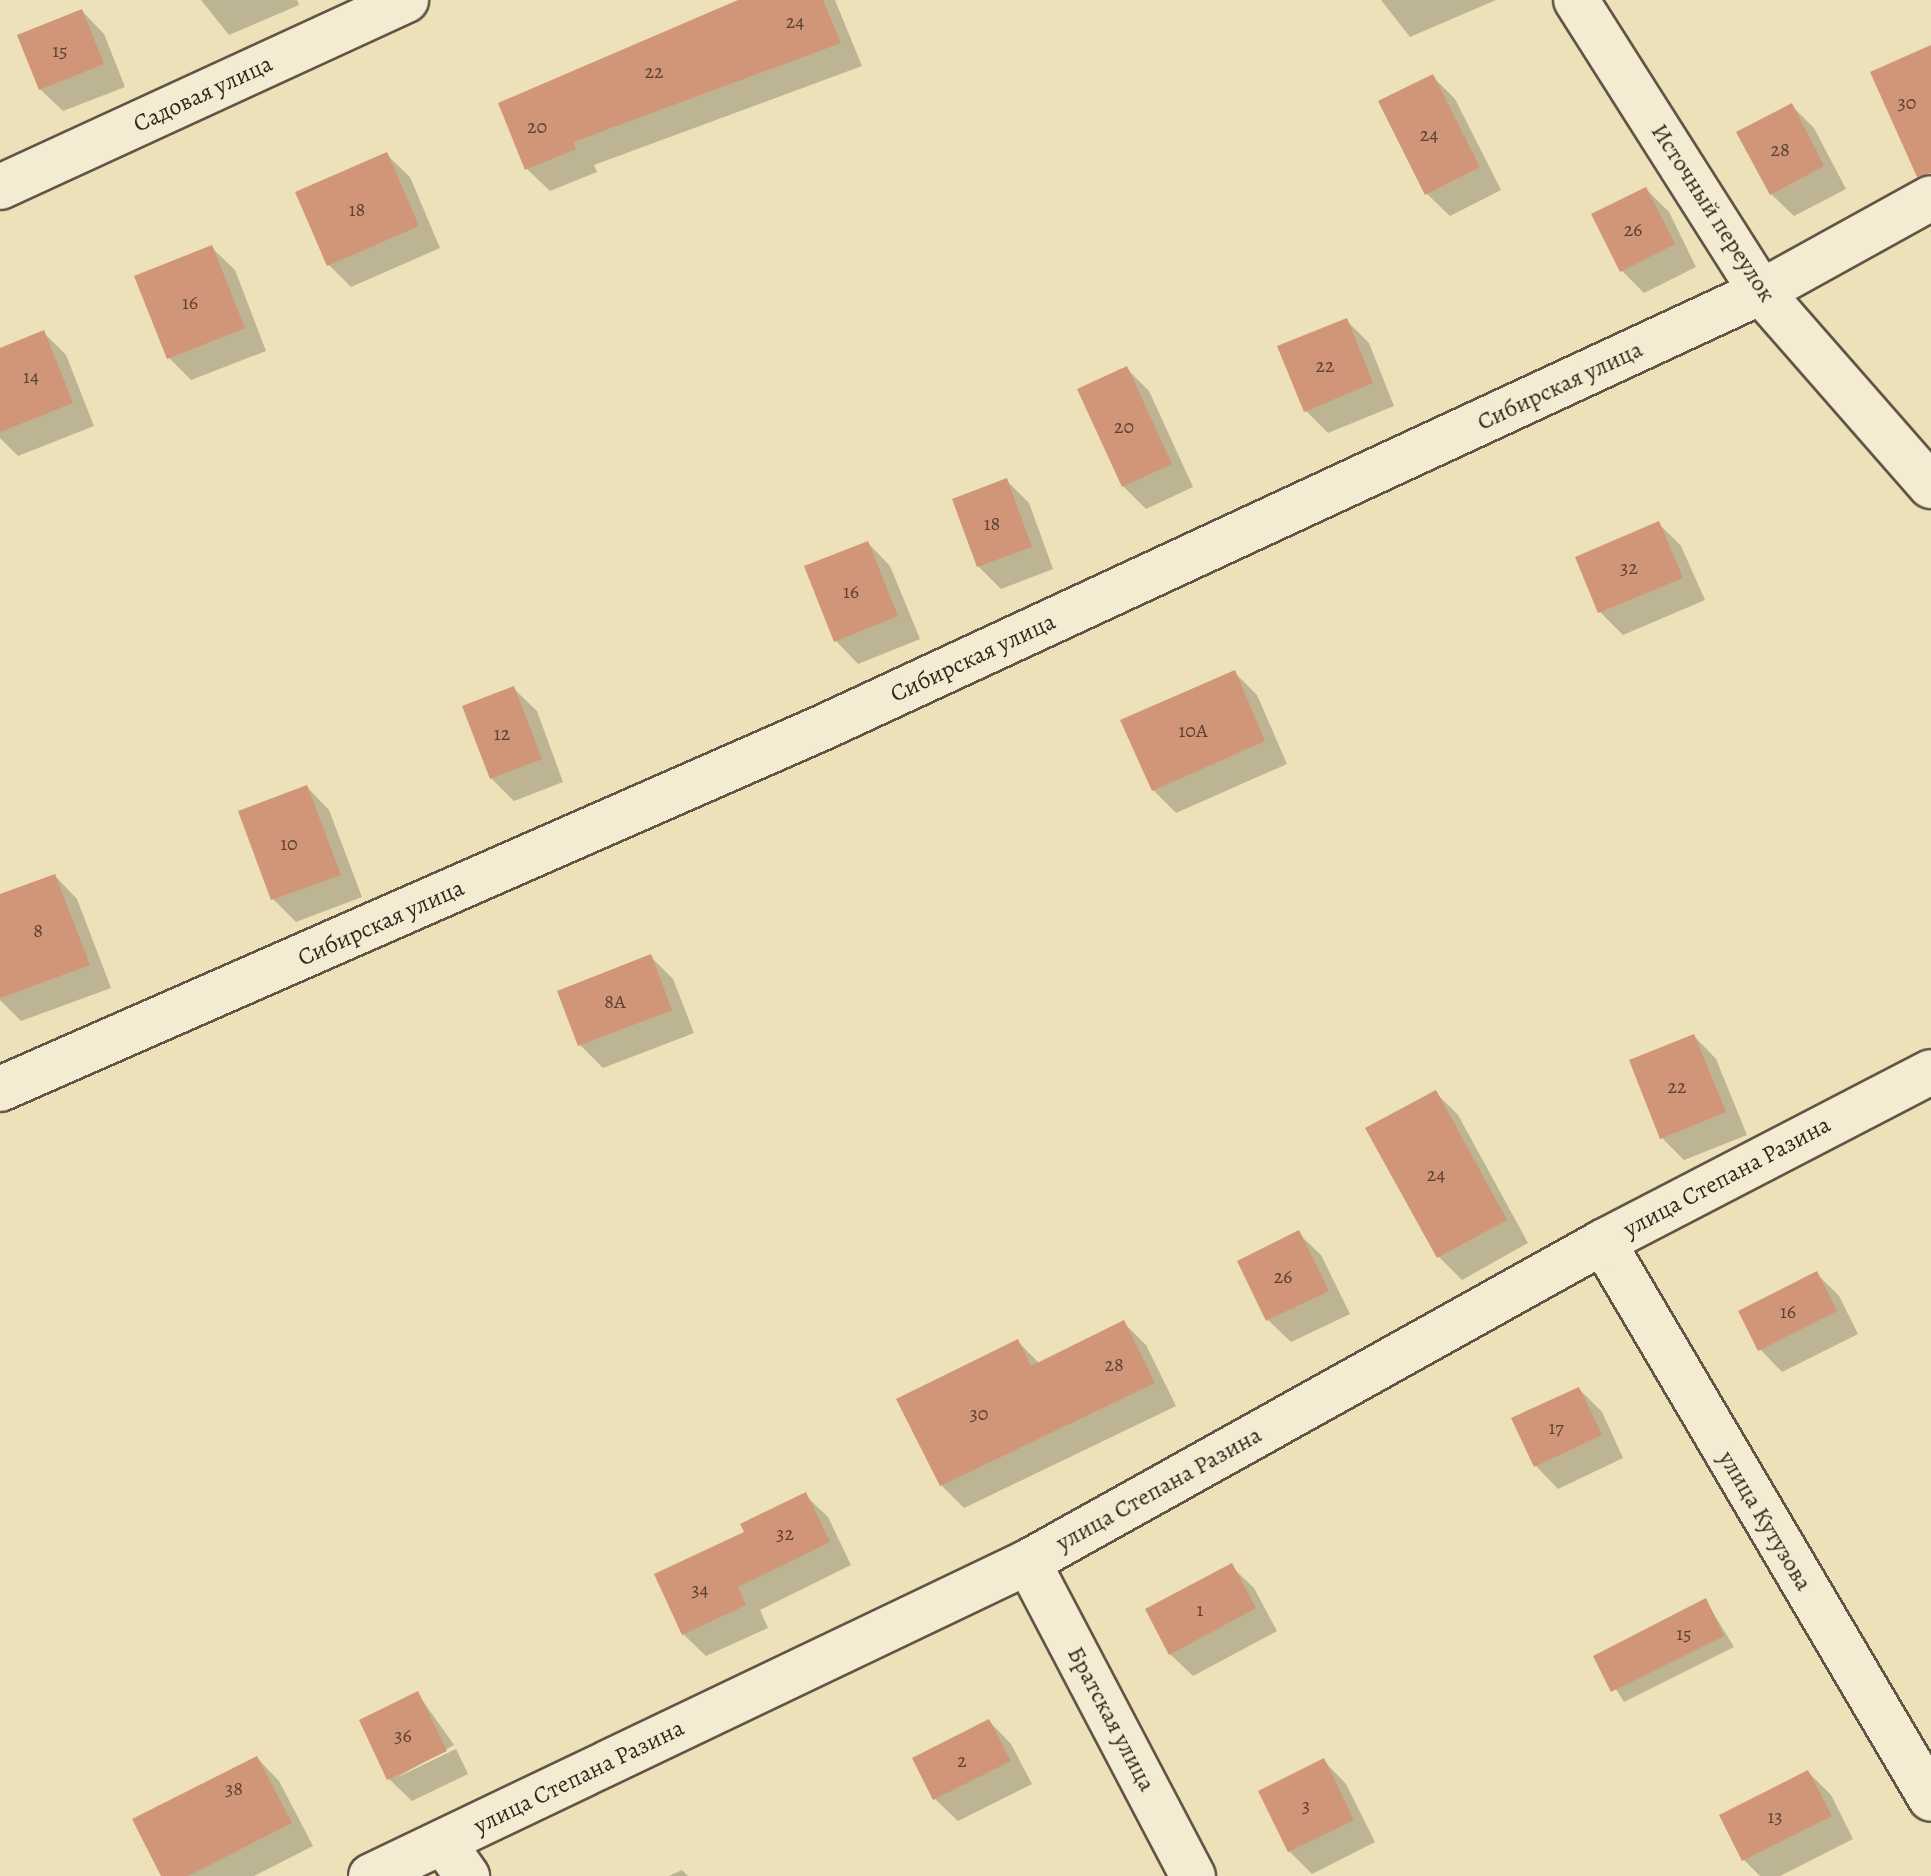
<!DOCTYPE html>
<html>
<head>
<meta charset="utf-8">
<style>
	body { margin:0 }
	#map { position:relative; width:1931px; height:1876px; overflow:hidden; background:#ede1ba; font-family:Alegreya,serif }
	div>[style] { position:absolute }
	[style*='--x'] { left:calc(var(--x)*1px); top:calc(var(--y)*1px); width:calc(var(--w)*1px); rotate:calc(var(--a)*1deg) }
	.shadow>* { inset:0; background:#0003 }
	.building>* { inset:0; background:#d09677 }
	.roads { filter:drop-shadow(2px 0 #635446) drop-shadow(-2px 0 #635446) drop-shadow(0 2px #635446) drop-shadow(0 -2px #635446) }
	.minor>* { height:44px; margin:-22px; padding:0 22px; transform-origin:22px; border-radius:22px; background:#f3ecd2 }
	span { translate:-50% -50%; white-space:nowrap; text-align:center; line-height:1.15; -webkit-text-stroke:6px #f3ecd2; paint-order:stroke }
	.number-label { font-size:20px; color:#5c4135 }
	.number-label span { -webkit-text-stroke-width:0 }
	.street-label { font-size:24px; color:#35251f }
</style>
</head>
<body>
<div id="map">
	<div class="shadow">
		<i style="clip-path:polygon(201px 0,297px 0,299px 5px,229px 35px)"></i>
		<i style="clip-path:polygon(744px 0,835px 0,862px 66px,594px 165px,597px 172px,550px 191px,527px 169px)"></i>
		<i style="clip-path:polygon(1381px 0,1496px 0,1410px 37px)"></i>
		<i style="clip-path:polygon(82px 11px,104px 34px,125px 87px,63px 111px,40px 89px)"></i>
		<i style="clip-path:polygon(1432px 76px,1455px 99px,1501px 190px,1450px 216px,1427px 194px)"></i>
		<i style="clip-path:polygon(1791px 105px,1814px 128px,1846px 189px,1794px 216px,1771px 194px)"></i>
		<i style="clip-path:polygon(387px 155px,410px 177px,440px 248px,351px 287px,328px 264px)"></i>
		<i style="clip-path:polygon(1646px 189px,1669px 212px,1696px 267px,1644px 293px,1622px 271px)"></i>
		<i style="clip-path:polygon(212px 248px,235px 270px,266px 351px,191px 380px,169px 358px)"></i>
		<i style="clip-path:polygon(1346px 320px,1369px 343px,1394px 406px,1328px 433px,1305px 410px)"></i>
		<i style="clip-path:polygon(44px 333px,66px 355px,94px 426px,18px 456px,0 438px,0 350px)"></i>
		<i style="clip-path:polygon(1126px 368px,1149px 391px,1193px 487px,1146px 509px,1123px 486px)"></i>
		<i style="clip-path:polygon(1006px 480px,1029px 503px,1053px 569px,1001px 589px,978px 566px)"></i>
		<i style="clip-path:polygon(1659px 524px,1681px 546px,1705px 600px,1623px 635px,1600px 612px,1578px 558px)"></i>
		<i style="clip-path:polygon(868px 543px,890px 566px,920px 639px,858px 664px,836px 641px)"></i>
		<i style="clip-path:polygon(1234px 672px,1257px 695px,1287px 764px,1176px 813px,1153px 790px)"></i>
		<i style="clip-path:polygon(514px 689px,537px 711px,563px 782px,514px 801px,491px 778px)"></i>
		<i style="clip-path:polygon(307px 787px,329px 810px,362px 897px,296px 922px,273px 899px,240px 812px)"></i>
		<i style="clip-path:polygon(55px 876px,77px 899px,111px 988px,21px 1021px,0 1000px,0 896px)"></i>
		<i style="clip-path:polygon(651px 957px,673px 979px,694px 1033px,603px 1068px,580px 1045px)"></i>
		<i style="clip-path:polygon(1694px 1036px,1716px 1059px,1747px 1135px,1684px 1160px,1662px 1138px)"></i>
		<i style="clip-path:polygon(1435px 1092px,1458px 1115px,1528px 1243px,1462px 1280px,1439px 1257px,1368px 1129px)"></i>
		<i style="clip-path:polygon(1298px 1233px,1321px 1255px,1350px 1314px,1291px 1342px,1268px 1320px)"></i>
		<i style="clip-path:polygon(1817px 1274px,1839px 1296px,1858px 1334px,1782px 1372px,1760px 1349px)"></i>
		<i style="clip-path:polygon(1123px 1322px,1146px 1345px,1176px 1406px,964px 1508px,941px 1485px,1017px 1341px,1040px 1364px)"></i>
		<i style="clip-path:polygon(1579px 1389px,1602px 1412px,1623px 1458px,1558px 1489px,1536px 1466px)"></i>
		<i style="clip-path:polygon(805px 1495px,828px 1517px,851px 1565px,760px 1610px,768px 1628px,706px 1656px,683px 1634px,747px 1533px)"></i>
		<i style="clip-path:polygon(1231px 1566px,1254px 1588px,1277px 1631px,1193px 1676px,1170px 1654px)"></i>
		<i style="clip-path:polygon(1706px 1601px,1734px 1647px,1624px 1702px,1596px 1657px)"></i>
		<i style="clip-path:polygon(418px 1694px,454px 1745px,396px 1778px,456px 1749px,468px 1774px,412px 1801px,389px 1779px)"></i>
		<i style="clip-path:polygon(989px 1721px,1011px 1744px,1032px 1784px,958px 1821px,935px 1799px)"></i>
		<i style="clip-path:polygon(257px 1758px,279px 1781px,313px 1846px,254px 1876px,163px 1876px)"></i>
		<i style="clip-path:polygon(1324px 1761px,1346px 1784px,1375px 1842px,1312px 1874px,1289px 1851px)"></i>
		<i style="clip-path:polygon(1808px 1772px,1831px 1795px,1853px 1839px,1780px 1876px,1760px 1876px,1744px 1860px)"></i>
		<i style="clip-path:polygon(682px 1870px,688px 1876px,669px 1876px)"></i>
	</div>
	<div class="building">
		<i style="clip-path:polygon(738px 0,823px 0,841px 43px,573px 142px,576px 149px,525px 170px,498px 103px)"></i>
		<i style="clip-path:polygon(82px 9px,104px 64px,39px 90px,17px 35px)"></i>
		<i style="clip-path:polygon(1931px 45px,1931px 173px,1917px 177px,1870px 72px)"></i>
		<i style="clip-path:polygon(1433px 74px,1480px 167px,1425px 195px,1378px 101px)"></i>
		<i style="clip-path:polygon(1792px 103px,1824px 166px,1770px 195px,1736px 132px)"></i>
		<i style="clip-path:polygon(387px 152px,419px 226px,327px 266px,295px 192px)"></i>
		<i style="clip-path:polygon(1646px 187px,1675px 244px,1620px 272px,1591px 214px)"></i>
		<i style="clip-path:polygon(212px 245px,245px 328px,167px 359px,134px 276px)"></i>
		<i style="clip-path:polygon(1347px 318px,1373px 383px,1304px 412px,1277px 346px)"></i>
		<i style="clip-path:polygon(44px 330px,73px 403px,0 432px,0 348px)"></i>
		<i style="clip-path:polygon(1127px 366px,1172px 464px,1122px 487px,1077px 389px)"></i>
		<i style="clip-path:polygon(1007px 478px,1032px 547px,977px 567px,952px 499px)"></i>
		<i style="clip-path:polygon(1659px 521px,1683px 578px,1598px 613px,1575px 557px)"></i>
		<i style="clip-path:polygon(868px 541px,898px 616px,834px 642px,804px 566px)"></i>
		<i style="clip-path:polygon(1235px 670px,1265px 741px,1152px 791px,1120px 720px)"></i>
		<i style="clip-path:polygon(514px 686px,542px 759px,490px 779px,462px 706px)"></i>
		<i style="clip-path:polygon(307px 785px,341px 875px,271px 900px,238px 811px)"></i>
		<i style="clip-path:polygon(55px 874px,90px 965px,0 998px,0 894px)"></i>
		<i style="clip-path:polygon(651px 954px,672px 1010px,578px 1046px,557px 991px)"></i>
		<i style="clip-path:polygon(1694px 1034px,1726px 1112px,1660px 1139px,1629px 1060px)"></i>
		<i style="clip-path:polygon(1436px 1090px,1507px 1220px,1437px 1258px,1365px 1128px)"></i>
		<i style="clip-path:polygon(1299px 1230px,1329px 1291px,1266px 1321px,1237px 1261px)"></i>
		<i style="clip-path:polygon(1817px 1271px,1837px 1311px,1758px 1351px,1738px 1311px)"></i>
		<i style="clip-path:polygon(1124px 1320px,1155px 1383px,940px 1486px,896px 1399px,1018px 1339px,1031px 1366px)"></i>
		<i style="clip-path:polygon(1579px 1387px,1602px 1435px,1534px 1467px,1511px 1418px)"></i>
		<i style="clip-path:polygon(806px 1492px,830px 1542px,738px 1587px,746px 1605px,682px 1635px,654px 1574px,744px 1532px,740px 1524px)"></i>
		<i style="clip-path:polygon(1232px 1563px,1256px 1608px,1169px 1655px,1145px 1609px)"></i>
		<i style="clip-path:polygon(1706px 1598px,1724px 1636px,1611px 1692px,1593px 1656px)"></i>
		<i style="clip-path:polygon(418px 1691px,447px 1751px,387px 1780px,359px 1720px)"></i>
		<i style="clip-path:polygon(989px 1719px,1011px 1761px,933px 1800px,912px 1758px)"></i>
		<i style="clip-path:polygon(257px 1756px,292px 1823px,188px 1876px,161px 1876px,132px 1819px)"></i>
		<i style="clip-path:polygon(1324px 1758px,1354px 1820px,1288px 1852px,1258px 1791px)"></i>
		<i style="clip-path:polygon(1808px 1770px,1832px 1816px,1742px 1861px,1719px 1815px)"></i>
	</div>
	<div class="roads">
		<div class="minor">
			<i style="--x:1576;--y:0;--w:346;--a:57.6"></i>
			<i style="--x:1761;--y:292;--w:258;--a:48.8"></i>
			<i style="--x:0;--y:187;--w:447;--a:-24.7"></i>
			<i style="--x:0;--y:1089;--w:902;--a:-23.72"></i>
			<i style="--x:826;--y:726;--w:1031;--a:-24.9"></i>
			<i style="--x:1761;--y:292;--w:194;--a:-28.9"></i>
			<i style="--x:1603;--y:1242;--w:646;--a:59.51"></i>
			<i style="--x:1028;--y:1562;--w:355;--a:62.3"></i>
			<i style="--x:443;--y:1842;--w:42;--a:54.8"></i>
			<i style="--x:371;--y:1876;--w:728;--a:-25.54"></i>
			<i style="--x:1028;--y:1562;--w:658;--a:-29.1"></i>
			<i style="--x:1603;--y:1242;--w:369;--a:-27.4"></i>
		</div>
	</div>
	<div class="number-label">
		<span style="left:795px;top:21px">24</span>
		<span style="left:60px;top:50px">15</span>
		<span style="left:654px;top:71px">22</span>
		<span style="left:1907px;top:102px">30</span>
		<span style="left:537px;top:126px">20</span>
		<span style="left:1429px;top:134px">24</span>
		<span style="left:1780px;top:149px">28</span>
		<span style="left:357px;top:209px">18</span>
		<span style="left:1633px;top:229px">26</span>
		<span style="left:190px;top:302px">16</span>
		<span style="left:1325px;top:365px">22</span>
		<span style="left:31px;top:376px">14</span>
		<span style="left:1124px;top:426px">20</span>
		<span style="left:992px;top:523px">18</span>
		<span style="left:1629px;top:567px">32</span>
		<span style="left:851px;top:591px">16</span>
		<span style="left:1193px;top:730px">10А</span>
		<span style="left:502px;top:733px">12</span>
		<span style="left:289px;top:843px">10</span>
		<span style="left:38px;top:930px">8</span>
		<span style="left:615px;top:1001px">8А</span>
		<span style="left:1677px;top:1086px">22</span>
		<span style="left:1436px;top:1174px">24</span>
		<span style="left:1283px;top:1276px">26</span>
		<span style="left:1788px;top:1311px">16</span>
		<span style="left:1114px;top:1364px">28</span>
		<span style="left:979px;top:1413px">30</span>
		<span style="left:1556px;top:1427px">17</span>
		<span style="left:785px;top:1533px">32</span>
		<span style="left:700px;top:1589px">34</span>
		<span style="left:1200px;top:1609px">1</span>
		<span style="left:1684px;top:1633px">15</span>
		<span style="left:403px;top:1735px">36</span>
		<span style="left:962px;top:1760px">2</span>
		<span style="left:234px;top:1788px">38</span>
		<span style="left:1306px;top:1805px">3</span>
		<span style="left:1775px;top:1816px">13</span>
	</div>
	<div class="street-label">
		<span style="left:203px;top:94px;rotate:-25deg">Садовая улица</span>
		<span style="left:1713px;top:213px;rotate:57deg">Источный переулок</span>
		<span style="left:1560px;top:386px;rotate:-25deg">Сибирская улица</span>
		<span style="left:973px;top:658px;rotate:-25deg">Сибирская улица</span>
		<span style="left:381px;top:923px;rotate:-24deg">Сибирская улица</span>
		<span style="left:1727px;top:1177px;rotate:-28deg">улица Степана Разина</span>
		<span style="left:1159px;top:1489px;rotate:-29deg">улица Степана Разина</span>
		<span style="left:1765px;top:1521px;rotate:59deg">улица Кутузова</span>
		<span style="left:1111px;top:1719px;rotate:62deg">Братская улица</span>
		<span style="left:579px;top:1777px;rotate:-26deg">улица Степана Разина</span>
	</div>
</div>
</body>
</html>
